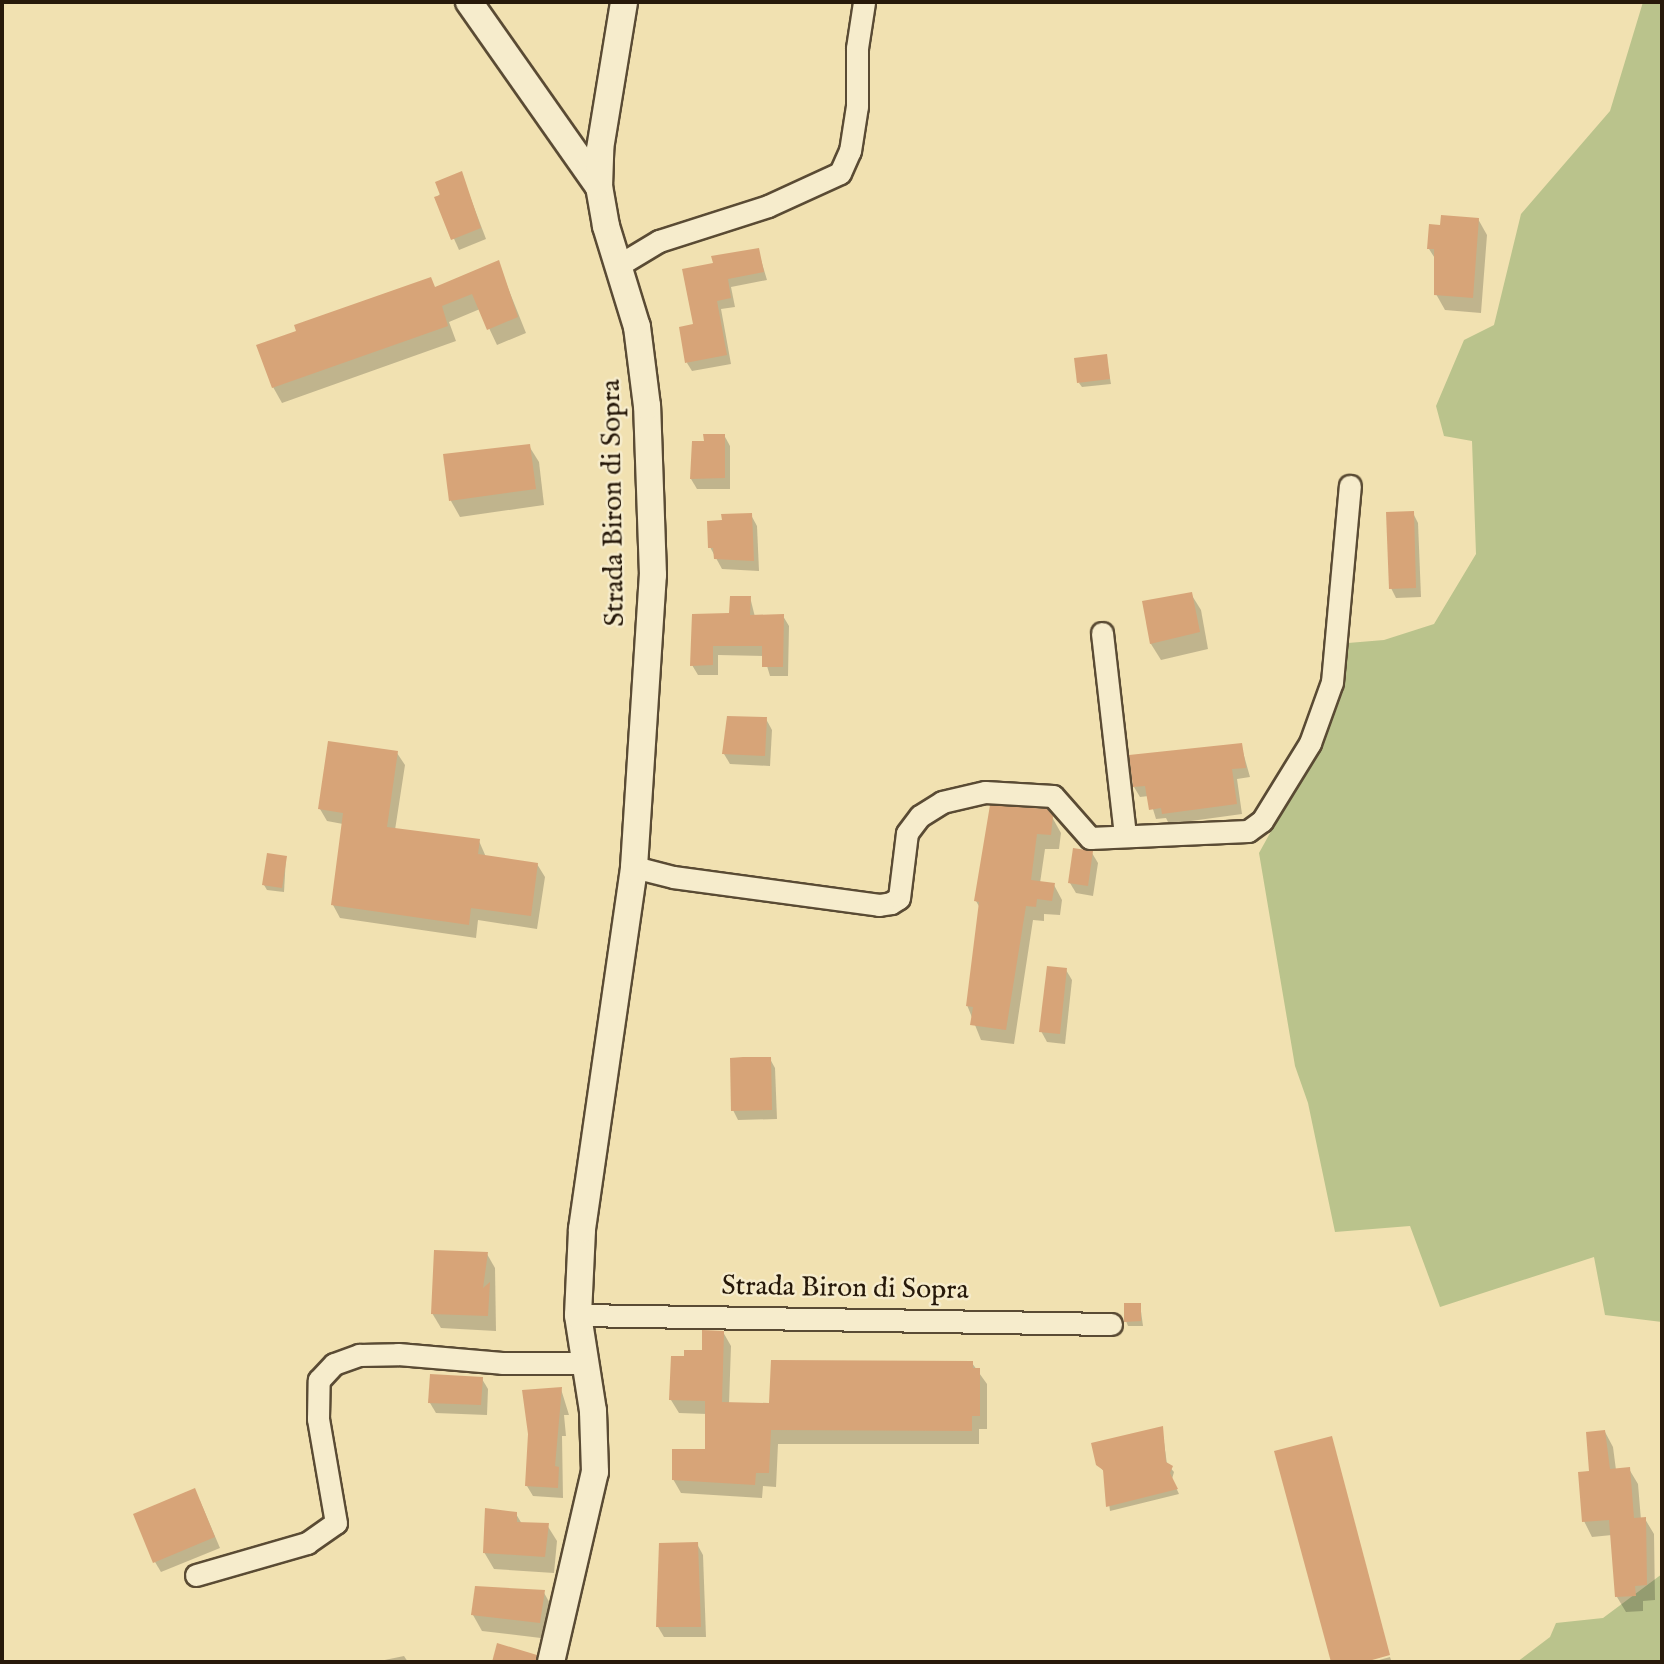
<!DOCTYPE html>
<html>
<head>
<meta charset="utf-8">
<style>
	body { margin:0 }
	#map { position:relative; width:1664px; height:1664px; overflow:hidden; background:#f1e1b1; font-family:"IM FELL English",serif }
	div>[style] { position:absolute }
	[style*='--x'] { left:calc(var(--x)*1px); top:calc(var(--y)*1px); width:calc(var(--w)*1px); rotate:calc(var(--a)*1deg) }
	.green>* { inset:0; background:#bac38c }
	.shadow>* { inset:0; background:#0003 }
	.building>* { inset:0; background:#d7a478 }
	.roads { filter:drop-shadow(2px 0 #5a4b34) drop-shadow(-2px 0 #5a4b34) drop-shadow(0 2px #5a4b34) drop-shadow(0 -2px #5a4b34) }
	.minor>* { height:21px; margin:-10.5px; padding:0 10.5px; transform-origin:10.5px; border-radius:10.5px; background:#f6eccc }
	.tertiary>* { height:26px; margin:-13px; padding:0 13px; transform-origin:13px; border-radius:13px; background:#f6eccc }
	span { translate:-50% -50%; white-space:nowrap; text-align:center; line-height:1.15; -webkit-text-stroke:5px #f6eccc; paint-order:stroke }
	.street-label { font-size:28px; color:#27190a }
	.frame { position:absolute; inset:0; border:4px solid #27190a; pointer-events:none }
</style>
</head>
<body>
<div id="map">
	<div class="green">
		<i style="clip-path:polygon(1643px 2px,1662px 2px,1662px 1322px,1605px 1315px,1594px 1257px,1440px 1307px,1410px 1226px,1335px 1232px,1308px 1103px,1295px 1066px,1259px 853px,1319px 744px,1348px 643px,1384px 640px,1434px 624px,1476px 554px,1472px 441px,1444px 436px,1436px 406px,1464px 340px,1494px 325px,1521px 214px,1610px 111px)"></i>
		<i style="clip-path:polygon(1662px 1574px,1662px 1662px,1517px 1662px,1550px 1637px,1556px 1623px,1603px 1618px)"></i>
	</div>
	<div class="shadow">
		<i style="clip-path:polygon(461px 173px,486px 239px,459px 250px,436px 198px)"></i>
		<i style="clip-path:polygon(1478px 219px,1487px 235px,1481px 313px,1445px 310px,1436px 294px,1436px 260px,1429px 249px,1442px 227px)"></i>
		<i style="clip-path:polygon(758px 250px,767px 280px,731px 287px,735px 307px,721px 309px,731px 364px,692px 371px,687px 363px,715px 264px)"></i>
		<i style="clip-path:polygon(498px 263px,526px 333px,497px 345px,480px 309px,449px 322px,456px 341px,282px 403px,273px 387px,298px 332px,435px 289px)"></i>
		<i style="clip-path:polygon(1106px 356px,1111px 384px,1082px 387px,1079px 383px)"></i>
		<i style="clip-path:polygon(724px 435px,730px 446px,730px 489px,697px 489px,691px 479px,705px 442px)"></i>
		<i style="clip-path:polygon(529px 446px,539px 462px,544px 505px,460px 517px,451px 501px,445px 456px)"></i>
		<i style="clip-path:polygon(1413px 513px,1418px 523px,1421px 597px,1396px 598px,1391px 588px)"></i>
		<i style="clip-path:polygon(751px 515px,757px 526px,759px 571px,722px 569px,710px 547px)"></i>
		<i style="clip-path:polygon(1191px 594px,1201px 610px,1208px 649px,1161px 660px,1151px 644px,1144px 603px)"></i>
		<i style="clip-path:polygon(750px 597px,755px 617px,783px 616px,789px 626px,788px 676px,770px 676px,764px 656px,718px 655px,718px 675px,698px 675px,692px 665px)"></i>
		<i style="clip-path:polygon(766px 719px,772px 730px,770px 766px,730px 764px,724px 754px)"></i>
		<i style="clip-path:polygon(1241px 745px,1250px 777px,1237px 779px,1242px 814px,1169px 824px,1166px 818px,1156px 819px,1149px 796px,1140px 797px,1134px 787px)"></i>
		<i style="clip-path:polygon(397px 753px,405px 765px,395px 830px,479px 841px,486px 857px,537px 864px,545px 877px,537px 929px,478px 920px,476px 938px,340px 918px,333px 905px,343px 824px,327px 821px,320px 809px)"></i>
		<i style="clip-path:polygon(1052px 817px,1061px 833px,1059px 849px,1045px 849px,1040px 883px,1054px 885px,1062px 900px,1060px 915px,1044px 914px,1044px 921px,1033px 920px,1014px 1044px,981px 1040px,967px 1005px,980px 908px,976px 901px)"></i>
		<i style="clip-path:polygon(1092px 853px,1098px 863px,1093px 896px,1076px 893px,1070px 883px)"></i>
		<i style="clip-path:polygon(286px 857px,284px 892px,267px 890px,264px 885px)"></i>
		<i style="clip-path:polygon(1066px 970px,1072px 980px,1065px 1044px,1047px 1042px,1041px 1031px)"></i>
		<i style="clip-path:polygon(770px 1059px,775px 1068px,777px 1119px,738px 1120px,733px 1110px)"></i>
		<i style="clip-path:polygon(487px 1254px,495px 1268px,496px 1331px,441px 1328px,432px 1313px)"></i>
		<i style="clip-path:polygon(1140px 1304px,1143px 1326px,1128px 1326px,1126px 1321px)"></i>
		<i style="clip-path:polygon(723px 1332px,731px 1346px,729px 1404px,771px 1405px,972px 1363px,987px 1384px,987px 1429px,979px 1429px,979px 1444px,778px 1444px,776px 1487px,763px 1486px,762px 1498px,681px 1493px,673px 1479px,707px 1451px,707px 1414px,679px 1413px,671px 1400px,686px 1358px,703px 1352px)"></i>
		<i style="clip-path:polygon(482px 1379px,488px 1389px,487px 1415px,436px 1413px,430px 1403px)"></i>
		<i style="clip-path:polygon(561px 1389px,569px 1415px,564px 1415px,566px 1436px,562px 1436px,563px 1498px,533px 1496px,527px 1486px)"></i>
		<i style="clip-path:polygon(1162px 1428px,1167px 1464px,1174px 1472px,1172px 1479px,1179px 1494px,1110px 1511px,1105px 1473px,1098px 1464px)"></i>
		<i style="clip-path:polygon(1605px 1432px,1613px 1447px,1616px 1470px,1629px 1469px,1638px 1484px,1641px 1520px,1645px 1519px,1654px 1534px,1655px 1600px,1643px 1601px,1643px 1611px,1626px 1612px,1617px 1597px,1612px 1535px,1592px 1537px,1584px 1521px,1591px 1472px)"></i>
		<i style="clip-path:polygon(1331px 1438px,1389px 1654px,1358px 1662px,1332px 1662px,1277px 1453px)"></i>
		<i style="clip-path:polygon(200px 1501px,220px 1548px,161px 1572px,155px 1562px)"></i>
		<i style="clip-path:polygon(516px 1514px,522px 1524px,547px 1525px,557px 1541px,554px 1573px,494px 1569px,484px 1552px)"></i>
		<i style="clip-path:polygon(697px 1544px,703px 1555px,706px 1637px,664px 1637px,658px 1627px)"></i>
		<i style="clip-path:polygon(543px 1591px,552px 1607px,549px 1639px,482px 1631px,473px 1615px)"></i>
		<i style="clip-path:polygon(404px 1656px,408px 1662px,375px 1662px)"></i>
		<i style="clip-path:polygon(1390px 1657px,1391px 1660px,1372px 1662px)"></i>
	</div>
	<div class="building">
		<i style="clip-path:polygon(462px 171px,481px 228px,451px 240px,434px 197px,440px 195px,435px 182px)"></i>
		<i style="clip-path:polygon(1441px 215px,1479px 218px,1473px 298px,1434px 295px,1434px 249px,1427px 249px,1429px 224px,1440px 225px)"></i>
		<i style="clip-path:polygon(759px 248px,764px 272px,728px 279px,731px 298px,717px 301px,727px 355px,685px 363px,679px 327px,693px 324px,682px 269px,713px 263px,711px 256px)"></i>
		<i style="clip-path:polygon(499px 260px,518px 317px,487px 330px,472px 294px,442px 306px,448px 326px,272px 388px,256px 345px,296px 331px,294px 325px,431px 277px,435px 287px)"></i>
		<i style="clip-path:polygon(1107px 354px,1110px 379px,1077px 383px,1074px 358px)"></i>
		<i style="clip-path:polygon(703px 434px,725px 434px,725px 478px,690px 479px,692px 441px,704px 441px)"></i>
		<i style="clip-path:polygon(530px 444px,536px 489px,449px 501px,443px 454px)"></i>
		<i style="clip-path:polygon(1414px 511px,1416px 588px,1389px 589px,1386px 512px)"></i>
		<i style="clip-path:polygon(752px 513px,754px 561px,714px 559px,713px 548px,708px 548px,707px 521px,722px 520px,721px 514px)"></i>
		<i style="clip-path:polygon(1192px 592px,1200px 632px,1150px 644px,1142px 601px)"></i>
		<i style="clip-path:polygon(730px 596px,751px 596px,750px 615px,784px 614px,783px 667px,762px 667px,762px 646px,713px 646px,713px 665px,690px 666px,692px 614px,729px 613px)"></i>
		<i style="clip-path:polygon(727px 716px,767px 717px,765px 756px,722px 754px)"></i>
		<i style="clip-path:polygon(328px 741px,398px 751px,387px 827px,480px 839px,478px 854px,538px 863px,531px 916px,471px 908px,469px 925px,331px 905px,343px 813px,318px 809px)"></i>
		<i style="clip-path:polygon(1242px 743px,1246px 768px,1232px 769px,1237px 804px,1162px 814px,1161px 808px,1149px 810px,1145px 786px,1133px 787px,1129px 755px)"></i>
		<i style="clip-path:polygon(990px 805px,1047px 809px,1053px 816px,1051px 835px,1037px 834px,1031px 880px,1055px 883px,1052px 901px,1037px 899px,1036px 907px,1026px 906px,1006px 1030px,970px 1025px,973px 1007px,966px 1006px,979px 902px,974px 901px)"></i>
		<i style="clip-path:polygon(1073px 848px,1093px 851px,1088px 886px,1068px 883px)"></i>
		<i style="clip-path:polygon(267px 853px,287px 856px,282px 888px,262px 885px)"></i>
		<i style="clip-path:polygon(1047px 966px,1067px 968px,1060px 1034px,1039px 1032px)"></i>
		<i style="clip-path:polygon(743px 1057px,771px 1057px,772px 1110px,731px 1111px,730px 1058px)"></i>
		<i style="clip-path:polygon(434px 1250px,488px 1252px,483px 1288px,490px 1282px,488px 1316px,431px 1314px)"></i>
		<i style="clip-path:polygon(1124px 1303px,1141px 1303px,1141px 1321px,1124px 1322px)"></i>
		<i style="clip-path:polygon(702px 1330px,724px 1331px,722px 1402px,769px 1403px,771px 1360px,973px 1361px,973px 1368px,980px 1368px,980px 1416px,972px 1416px,972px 1431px,771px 1430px,769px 1473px,756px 1473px,755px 1485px,672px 1480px,672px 1449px,705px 1449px,705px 1401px,669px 1400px,671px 1356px,684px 1356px,684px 1350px,702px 1350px)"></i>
		<i style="clip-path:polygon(430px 1374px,483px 1377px,481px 1405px,428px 1403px)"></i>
		<i style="clip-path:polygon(562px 1387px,555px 1466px,559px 1467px,558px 1488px,525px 1486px,528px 1434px,522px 1390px)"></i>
		<i style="clip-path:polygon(1163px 1426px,1166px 1462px,1173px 1466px,1170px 1473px,1178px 1489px,1106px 1507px,1103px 1470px,1096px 1465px,1091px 1443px)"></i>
		<i style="clip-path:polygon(1605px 1430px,1610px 1469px,1630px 1467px,1634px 1518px,1646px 1517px,1647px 1585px,1635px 1586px,1636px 1596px,1615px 1597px,1609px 1520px,1582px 1522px,1578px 1472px,1589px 1471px,1586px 1432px)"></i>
		<i style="clip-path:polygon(1332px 1436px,1390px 1655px,1365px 1662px,1331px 1662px,1274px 1451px)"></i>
		<i style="clip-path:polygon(195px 1488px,215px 1537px,153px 1563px,133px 1514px)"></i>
		<i style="clip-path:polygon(485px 1508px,517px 1512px,517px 1522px,549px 1523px,545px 1557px,483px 1553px)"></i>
		<i style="clip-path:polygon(698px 1542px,701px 1627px,656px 1627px,659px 1543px)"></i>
		<i style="clip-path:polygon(475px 1586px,545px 1590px,540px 1623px,471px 1615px)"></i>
		<i style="clip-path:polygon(497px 1643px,537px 1655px,536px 1662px,492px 1662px)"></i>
	</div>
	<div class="roads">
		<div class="minor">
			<i style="--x:619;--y:265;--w:47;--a:-31"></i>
			<i style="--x:659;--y:241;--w:114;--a:-17.8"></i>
			<i style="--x:768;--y:206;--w:79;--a:-24.6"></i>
			<i style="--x:840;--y:173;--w:24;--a:-66"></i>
			<i style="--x:850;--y:151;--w:46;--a:-81.2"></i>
			<i style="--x:857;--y:106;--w:58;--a:-90"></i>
			<i style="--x:857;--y:48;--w:47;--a:-81.3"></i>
			<i style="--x:1102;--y:633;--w:203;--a:83.5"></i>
			<i style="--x:634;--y:867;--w:40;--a:14.4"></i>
			<i style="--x:673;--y:877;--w:208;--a:7.7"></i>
			<i style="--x:879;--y:905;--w:12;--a:-9"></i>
			<i style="--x:891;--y:903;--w:9;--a:-32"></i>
			<i style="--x:899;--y:898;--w:65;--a:-83"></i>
			<i style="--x:907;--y:833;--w:21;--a:-53"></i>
			<i style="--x:920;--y:816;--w:26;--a:-32"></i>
			<i style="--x:942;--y:802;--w:44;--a:-13.1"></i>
			<i style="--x:985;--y:792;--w:68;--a:3.4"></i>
			<i style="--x:1053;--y:796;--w:56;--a:48.6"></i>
			<i style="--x:1090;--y:838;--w:158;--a:-2.5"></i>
			<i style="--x:1248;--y:831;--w:17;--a:-36"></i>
			<i style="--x:1262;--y:821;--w:92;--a:-58.4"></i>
			<i style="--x:1310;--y:743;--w:65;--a:-70.2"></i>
			<i style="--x:1332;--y:682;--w:197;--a:-84.8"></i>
			<i style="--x:578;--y:1315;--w:533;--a:0.97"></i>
			<i style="--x:196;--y:1575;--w:116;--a:-16.1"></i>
			<i style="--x:307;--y:1543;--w:35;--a:-35"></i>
			<i style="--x:336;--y:1523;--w:106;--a:-99.8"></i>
			<i style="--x:318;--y:1419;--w:39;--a:-89"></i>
			<i style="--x:319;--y:1380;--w:22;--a:-47"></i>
			<i style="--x:334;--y:1364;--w:27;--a:-20"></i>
			<i style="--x:359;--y:1355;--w:39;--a:-1"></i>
			<i style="--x:398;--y:1354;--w:104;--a:4.9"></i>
			<i style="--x:502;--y:1363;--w:81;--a:0"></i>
		</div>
		<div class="tertiary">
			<i style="--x:469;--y:2;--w:226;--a:54.9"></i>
			<i style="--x:551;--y:1662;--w:195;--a:-77"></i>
			<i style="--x:595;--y:1472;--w:61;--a:-91.9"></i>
			<i style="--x:593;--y:1411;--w:97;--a:-98.9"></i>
			<i style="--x:578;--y:1315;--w:86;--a:-87.3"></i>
			<i style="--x:582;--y:1229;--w:366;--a:-81.8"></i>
			<i style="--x:634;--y:867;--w:293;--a:-86.3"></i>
			<i style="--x:653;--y:575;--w:169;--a:-92"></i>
			<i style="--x:647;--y:406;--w:80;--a:-97.2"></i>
			<i style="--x:637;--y:327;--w:106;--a:-107.1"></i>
			<i style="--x:606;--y:226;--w:40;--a:-100"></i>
			<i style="--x:599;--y:187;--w:38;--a:-88"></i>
			<i style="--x:600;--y:149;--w:149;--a:-80.7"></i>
		</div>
	</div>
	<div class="street-label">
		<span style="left:614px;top:503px;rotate:-91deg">Strada Biron di Sopra</span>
		<span style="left:845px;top:1289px;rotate:1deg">Strada Biron di Sopra</span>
	</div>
	<div class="frame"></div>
</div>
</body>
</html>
